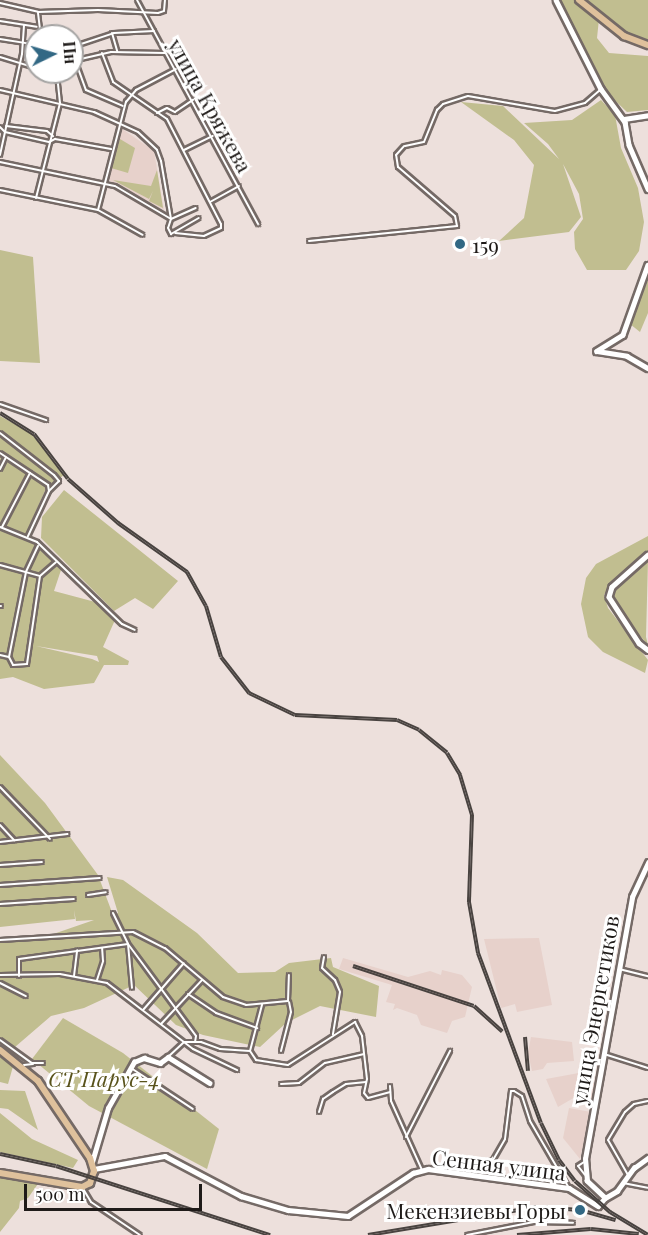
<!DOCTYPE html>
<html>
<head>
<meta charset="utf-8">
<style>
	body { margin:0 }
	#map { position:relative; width:648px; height:1235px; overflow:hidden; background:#ede0dc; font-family:"Playfair Display",serif }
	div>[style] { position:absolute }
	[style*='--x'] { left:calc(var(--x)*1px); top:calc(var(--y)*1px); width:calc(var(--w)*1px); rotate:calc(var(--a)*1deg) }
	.built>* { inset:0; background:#e7d1cb }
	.green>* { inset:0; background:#c1be90 }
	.roads { filter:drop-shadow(2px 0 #756a66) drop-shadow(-2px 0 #756a66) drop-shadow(0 2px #756a66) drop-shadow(0 -2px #756a66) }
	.street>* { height:2px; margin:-1px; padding:0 1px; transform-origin:1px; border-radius:1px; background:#fff }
	.secondary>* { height:4.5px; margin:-2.25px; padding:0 2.25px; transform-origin:2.25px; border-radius:2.25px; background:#fff }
	.primary>* { height:6px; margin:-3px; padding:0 3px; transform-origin:3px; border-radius:3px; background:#dfc19c }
	.rail>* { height:4px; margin-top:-2px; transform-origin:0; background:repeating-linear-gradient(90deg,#fff 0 4.5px,#494340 0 9px); box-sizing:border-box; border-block:2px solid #494340 }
	.dots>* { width:16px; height:16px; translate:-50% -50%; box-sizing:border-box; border:3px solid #fff; border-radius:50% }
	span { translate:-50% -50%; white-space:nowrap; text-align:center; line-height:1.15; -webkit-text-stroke:6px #fff; paint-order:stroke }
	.street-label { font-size:21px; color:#1f1b19 }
	.poi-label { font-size:21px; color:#1f1b19 }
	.left { translate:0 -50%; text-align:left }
	.right { translate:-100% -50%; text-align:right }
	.park-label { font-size:21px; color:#59531c; font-style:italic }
	.north { position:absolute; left:24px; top:24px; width:60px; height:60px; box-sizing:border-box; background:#fff; border:2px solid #a5a4a3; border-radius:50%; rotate:85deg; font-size:16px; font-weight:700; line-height:24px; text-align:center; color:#1f1b19 }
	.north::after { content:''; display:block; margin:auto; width:21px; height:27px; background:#326884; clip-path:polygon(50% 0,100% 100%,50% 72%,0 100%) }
	.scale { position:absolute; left:24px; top:1184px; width:178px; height:27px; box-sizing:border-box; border:3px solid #1f1b19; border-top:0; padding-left:8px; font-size:18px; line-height:21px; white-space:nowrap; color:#1f1b19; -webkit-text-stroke:4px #fff; paint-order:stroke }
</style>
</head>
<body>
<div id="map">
	<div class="built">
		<i style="clip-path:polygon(121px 128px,154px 151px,164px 210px,110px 181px,108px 175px)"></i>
		<i style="clip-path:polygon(539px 938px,552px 1005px,517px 1012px,515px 1004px,501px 1008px,484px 939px)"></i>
		<i style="clip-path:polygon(343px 958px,408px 977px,430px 971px,441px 975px,442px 970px,462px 975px,472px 987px,465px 1017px,452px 1021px,447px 1033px,421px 1025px,417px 1015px,397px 1008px,393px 1010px,395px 1004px,386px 1002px,392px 985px,339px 969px)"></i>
		<i style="clip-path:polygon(531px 1037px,572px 1042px,574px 1061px,547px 1063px,543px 1069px,532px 1071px,528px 1053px)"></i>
		<i style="clip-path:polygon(595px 1070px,593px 1098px,577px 1096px,558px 1107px,546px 1079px)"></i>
		<i style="clip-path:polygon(569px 1108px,591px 1112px,580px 1159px,563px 1138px)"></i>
	</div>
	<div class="green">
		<i style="clip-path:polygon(559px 0,575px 0,599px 19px,597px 38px,609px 53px,648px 56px,648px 110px,627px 112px,604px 90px)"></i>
		<i style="clip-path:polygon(585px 0,648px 0,648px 40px,634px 37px)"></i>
		<i style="clip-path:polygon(601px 100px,615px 115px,621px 148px,638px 188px,644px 222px,639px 251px,626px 270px,587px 270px,575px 249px,574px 232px,583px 219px,579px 194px,563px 164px,581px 217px,569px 232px,499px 241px,524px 218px,534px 165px,514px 140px,461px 102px,503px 106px,559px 159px,548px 144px,524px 123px,572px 120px)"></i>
		<i style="clip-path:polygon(120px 139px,135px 148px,128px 173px,111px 168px)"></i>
		<i style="clip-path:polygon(157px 170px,163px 208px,149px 201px,153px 191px,149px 199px,113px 180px,151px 186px)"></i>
		<i style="clip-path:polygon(0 250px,33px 257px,40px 363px,0 361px)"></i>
		<i style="clip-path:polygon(648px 280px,648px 313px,640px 332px,630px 324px)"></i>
		<i style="clip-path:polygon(0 416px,31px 433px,64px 475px,49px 486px,0 453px)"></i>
		<i style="clip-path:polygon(0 454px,47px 486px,25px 536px,0 527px)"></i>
		<i style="clip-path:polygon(64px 490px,178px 581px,153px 609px,135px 598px,114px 611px,41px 538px,42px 517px)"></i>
		<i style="clip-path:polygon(evenodd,0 529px,28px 538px,61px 570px,54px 591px,99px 603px,115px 620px,103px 647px,129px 661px,128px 665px,104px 665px,94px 683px,44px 689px,13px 677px,0 679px,0 529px,36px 646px,97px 656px,99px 662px,92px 659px,36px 646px)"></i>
		<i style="clip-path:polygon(648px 536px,648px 551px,612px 582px,604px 595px,608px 608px,648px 660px,645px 673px,603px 652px,588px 637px,581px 604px,586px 578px,596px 564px)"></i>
		<i style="clip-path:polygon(648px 560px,646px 637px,648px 645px,625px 619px,611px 593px)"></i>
		<i style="clip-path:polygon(0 755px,45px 803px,98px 875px,113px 915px,118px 913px,107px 877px,123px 880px,197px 933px,238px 973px,275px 972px,289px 963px,331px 958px,333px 967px,379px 986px,376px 1017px,320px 1006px,286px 1023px,260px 1047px,203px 1035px,176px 1025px,134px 985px,84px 1008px,51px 1016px,15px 1047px,0 1037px,0 942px,33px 941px,94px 920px,76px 921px,74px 910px,75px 919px,0 927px,0 886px,72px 882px,0 884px,0 867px,44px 864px,0 866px)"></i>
		<i style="clip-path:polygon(63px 1018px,123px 1053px,219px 1129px,207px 1169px,89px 1106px,32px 1059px)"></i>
		<i style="clip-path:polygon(0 1057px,14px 1063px,8px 1084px,0 1082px)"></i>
		<i style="clip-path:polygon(0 1090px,25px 1091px,38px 1130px,8px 1109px,0 1108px)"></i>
		<i style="clip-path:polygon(0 1113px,32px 1139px,78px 1160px,73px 1168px,0 1152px)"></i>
		<i style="clip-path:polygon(0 1174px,40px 1181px,28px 1198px,20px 1201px,19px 1208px,0 1232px)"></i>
	</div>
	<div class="roads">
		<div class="street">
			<i style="--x:137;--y:0;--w:255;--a:61.6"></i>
			<i style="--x:0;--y:3;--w:39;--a:13"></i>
			<i style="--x:38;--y:12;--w:60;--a:-1.9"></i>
			<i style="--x:98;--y:10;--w:60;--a:2.9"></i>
			<i style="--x:158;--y:13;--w:6;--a:-18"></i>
			<i style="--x:164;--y:11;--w:11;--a:-85"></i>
			<i style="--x:38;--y:13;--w:23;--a:83"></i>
			<i style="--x:0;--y:21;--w:37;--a:9"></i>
			<i style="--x:112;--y:33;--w:19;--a:74"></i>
			<i style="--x:0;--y:39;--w:36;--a:9"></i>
			<i style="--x:75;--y:46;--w:12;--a:70"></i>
			<i style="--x:72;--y:47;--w:44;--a:-18.4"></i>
			<i style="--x:114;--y:33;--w:40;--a:-2.9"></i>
			<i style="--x:102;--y:53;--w:31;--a:69"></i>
			<i style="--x:113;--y:82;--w:65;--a:34.4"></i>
			<i style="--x:167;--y:119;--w:118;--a:62.8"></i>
			<i style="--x:221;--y:224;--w:4;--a:90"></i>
			<i style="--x:221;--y:228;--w:19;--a:155"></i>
			<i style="--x:204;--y:236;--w:29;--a:-174"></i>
			<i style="--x:0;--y:57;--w:38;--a:17"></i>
			<i style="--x:75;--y:60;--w:32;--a:70"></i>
			<i style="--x:86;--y:90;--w:40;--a:23.4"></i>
			<i style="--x:72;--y:61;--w:40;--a:-13"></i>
			<i style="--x:111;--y:52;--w:54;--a:1.1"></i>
			<i style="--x:0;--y:90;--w:97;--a:13.2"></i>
			<i style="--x:94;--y:112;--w:48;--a:24.4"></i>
			<i style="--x:138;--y:132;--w:26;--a:43"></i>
			<i style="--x:157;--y:150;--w:12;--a:70"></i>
			<i style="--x:161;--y:161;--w:59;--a:80.2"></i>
			<i style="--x:157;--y:113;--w:11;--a:-27"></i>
			<i style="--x:167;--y:108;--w:9;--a:27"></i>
			<i style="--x:175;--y:112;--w:22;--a:-34"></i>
			<i style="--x:6;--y:126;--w:41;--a:7"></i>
			<i style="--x:47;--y:131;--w:8;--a:40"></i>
			<i style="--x:0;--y:127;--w:7;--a:45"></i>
			<i style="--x:5;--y:132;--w:45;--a:12.8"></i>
			<i style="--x:49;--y:142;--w:7;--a:-27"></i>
			<i style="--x:55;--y:139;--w:57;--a:10.1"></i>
			<i style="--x:405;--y:146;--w:19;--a:-12"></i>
			<i style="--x:424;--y:142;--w:35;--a:-68"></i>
			<i style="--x:437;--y:110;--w:8;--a:-45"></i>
			<i style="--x:443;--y:104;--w:26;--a:-18"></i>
			<i style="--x:468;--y:96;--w:88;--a:9.8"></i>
			<i style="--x:555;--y:111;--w:31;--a:-15"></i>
			<i style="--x:585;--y:103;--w:21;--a:-41"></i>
			<i style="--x:184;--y:150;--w:32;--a:-26"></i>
			<i style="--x:0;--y:155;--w:103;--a:-77.7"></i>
			<i style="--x:22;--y:54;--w:29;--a:-86"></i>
			<i style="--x:0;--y:162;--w:117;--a:11.8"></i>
			<i style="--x:115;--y:186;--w:65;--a:30.5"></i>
			<i style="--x:0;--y:190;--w:100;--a:11.5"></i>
			<i style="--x:98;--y:210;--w:51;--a:29.1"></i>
			<i style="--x:36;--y:198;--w:98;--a:-75.8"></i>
			<i style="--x:60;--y:103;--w:31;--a:-96"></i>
			<i style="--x:210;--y:202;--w:33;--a:-29"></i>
			<i style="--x:98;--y:210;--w:112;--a:-75.5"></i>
			<i style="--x:126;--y:102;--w:16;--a:-50"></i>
			<i style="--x:136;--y:90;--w:45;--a:-27.7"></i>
			<i style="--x:171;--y:219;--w:9;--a:108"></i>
			<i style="--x:168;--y:228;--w:7;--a:63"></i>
			<i style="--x:171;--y:234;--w:32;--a:-30"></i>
			<i style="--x:171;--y:219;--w:27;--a:-24"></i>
			<i style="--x:309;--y:241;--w:149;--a:-5.8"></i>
			<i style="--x:457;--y:226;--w:10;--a:-101"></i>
			<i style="--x:455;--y:216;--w:75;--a:-139.3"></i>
			<i style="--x:398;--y:167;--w:12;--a:-99"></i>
			<i style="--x:396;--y:155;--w:12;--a:-48"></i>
			<i style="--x:0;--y:404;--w:49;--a:19.2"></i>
			<i style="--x:0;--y:433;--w:68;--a:37.9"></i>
			<i style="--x:54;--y:475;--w:8;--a:50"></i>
			<i style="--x:59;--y:481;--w:14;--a:135"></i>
			<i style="--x:0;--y:453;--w:58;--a:33.7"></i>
			<i style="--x:48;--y:485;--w:6;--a:81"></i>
			<i style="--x:49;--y:491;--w:50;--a:115"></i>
			<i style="--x:0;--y:469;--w:13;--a:-63"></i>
			<i style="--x:0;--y:527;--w:40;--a:22"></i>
			<i style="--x:37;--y:542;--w:118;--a:44"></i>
			<i style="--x:122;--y:624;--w:14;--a:25"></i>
			<i style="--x:2;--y:527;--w:61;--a:-62.6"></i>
			<i style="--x:38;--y:546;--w:29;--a:115"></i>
			<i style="--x:26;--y:572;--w:87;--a:101.3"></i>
			<i style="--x:9;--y:657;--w:9;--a:63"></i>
			<i style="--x:13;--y:665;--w:14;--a:-4"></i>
			<i style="--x:27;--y:664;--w:89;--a:-81.6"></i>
			<i style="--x:0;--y:565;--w:41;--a:15.4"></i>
			<i style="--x:40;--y:576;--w:21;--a:-41"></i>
			<i style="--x:0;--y:606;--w:1;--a:0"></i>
			<i style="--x:0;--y:655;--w:9;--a:13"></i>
			<i style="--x:0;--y:787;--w:72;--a:46.1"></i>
			<i style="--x:0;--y:825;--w:21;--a:47"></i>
			<i style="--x:0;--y:842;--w:68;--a:-6.7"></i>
			<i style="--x:0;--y:865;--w:42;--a:-4.1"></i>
			<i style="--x:0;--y:885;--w:100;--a:-4"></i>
			<i style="--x:88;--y:895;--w:18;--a:-9"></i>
			<i style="--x:0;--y:904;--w:74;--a:-3.9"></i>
			<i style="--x:113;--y:913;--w:34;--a:64"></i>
			<i style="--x:128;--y:944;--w:114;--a:53.5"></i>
			<i style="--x:196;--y:1036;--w:6;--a:99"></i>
			<i style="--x:0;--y:940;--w:133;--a:-3.4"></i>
			<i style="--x:133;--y:932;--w:36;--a:27"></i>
			<i style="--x:165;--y:948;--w:76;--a:40.2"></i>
			<i style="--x:223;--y:997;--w:24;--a:19"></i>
			<i style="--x:246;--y:1005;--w:42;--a:-5.4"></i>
			<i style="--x:288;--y:1001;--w:26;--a:-88"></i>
			<i style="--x:324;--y:957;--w:11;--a:100"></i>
			<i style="--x:322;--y:968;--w:18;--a:43"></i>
			<i style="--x:335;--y:980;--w:13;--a:67"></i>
			<i style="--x:340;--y:992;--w:43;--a:99.5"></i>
			<i style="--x:619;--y:969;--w:30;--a:14"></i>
			<i style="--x:0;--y:975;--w:60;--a:-1"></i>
			<i style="--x:60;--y:974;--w:48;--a:10.8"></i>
			<i style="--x:107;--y:983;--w:108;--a:37.5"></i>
			<i style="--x:193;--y:1049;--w:49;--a:25.5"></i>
			<i style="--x:19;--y:976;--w:17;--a:-90"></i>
			<i style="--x:19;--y:959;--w:110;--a:-7.8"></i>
			<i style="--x:128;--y:944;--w:44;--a:84.8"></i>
			<i style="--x:74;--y:976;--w:26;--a:-83"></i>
			<i style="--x:97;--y:980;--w:20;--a:-72"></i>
			<i style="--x:103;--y:961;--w:13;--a:-94"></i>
			<i style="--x:0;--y:983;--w:29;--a:27"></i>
			<i style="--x:188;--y:994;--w:34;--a:34"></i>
			<i style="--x:216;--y:1013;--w:44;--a:20.1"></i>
			<i style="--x:143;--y:1010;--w:62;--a:-48.9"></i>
			<i style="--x:161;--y:1024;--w:60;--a:-47"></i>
			<i style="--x:0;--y:1040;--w:39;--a:36"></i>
			<i style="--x:32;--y:1063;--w:11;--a:0"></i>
			<i style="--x:250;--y:1051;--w:48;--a:-75.4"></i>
			<i style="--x:281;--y:1051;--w:40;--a:-75.6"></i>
			<i style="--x:291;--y:1012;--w:10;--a:-101"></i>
			<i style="--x:604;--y:1054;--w:46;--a:17.7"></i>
			<i style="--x:168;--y:1057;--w:22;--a:-43"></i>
			<i style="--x:184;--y:1042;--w:17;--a:0"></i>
			<i style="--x:201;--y:1042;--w:20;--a:20"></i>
			<i style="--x:220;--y:1049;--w:30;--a:4"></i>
			<i style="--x:250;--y:1051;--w:11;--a:56"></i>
			<i style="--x:256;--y:1060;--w:32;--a:9"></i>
			<i style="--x:288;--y:1065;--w:80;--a:-32.7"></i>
			<i style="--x:355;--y:1022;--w:16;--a:63"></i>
			<i style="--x:362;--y:1036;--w:43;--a:83.4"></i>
			<i style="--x:367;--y:1079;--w:14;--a:102"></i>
			<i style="--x:364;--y:1093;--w:6;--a:51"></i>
			<i style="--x:368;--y:1098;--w:23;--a:-15"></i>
			<i style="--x:24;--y:1065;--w:9;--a:-6"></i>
			<i style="--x:131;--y:1068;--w:74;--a:33.5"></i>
			<i style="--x:281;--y:1084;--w:18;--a:-3"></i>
			<i style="--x:299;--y:1083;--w:33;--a:-38"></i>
			<i style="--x:325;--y:1063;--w:39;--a:-13"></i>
			<i style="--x:390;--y:1086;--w:15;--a:86"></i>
			<i style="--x:391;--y:1101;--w:76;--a:65.8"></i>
			<i style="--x:319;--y:1112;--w:14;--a:-73"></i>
			<i style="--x:323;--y:1099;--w:12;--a:-35"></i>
			<i style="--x:333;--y:1092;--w:15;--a:-32"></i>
			<i style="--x:346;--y:1084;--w:20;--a:-6"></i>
			<i style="--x:406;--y:1137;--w:97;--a:-62.9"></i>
			<i style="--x:584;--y:1162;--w:7;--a:146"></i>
			<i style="--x:578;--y:1166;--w:11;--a:52"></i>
			<i style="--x:481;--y:1165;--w:13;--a:-23"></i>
			<i style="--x:493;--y:1160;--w:24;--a:-60"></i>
			<i style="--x:505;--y:1139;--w:48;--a:-82.9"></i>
			<i style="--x:511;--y:1091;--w:3;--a:0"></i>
			<i style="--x:514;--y:1091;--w:9;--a:32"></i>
			<i style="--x:522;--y:1096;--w:26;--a:72"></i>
			<i style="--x:530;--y:1121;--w:78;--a:59.8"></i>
			<i style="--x:628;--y:1175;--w:40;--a:-119.7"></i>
			<i style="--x:608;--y:1140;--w:33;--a:-59"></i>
			<i style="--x:625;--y:1112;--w:12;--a:-42"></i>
			<i style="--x:634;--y:1104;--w:14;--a:-12"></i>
			<i style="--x:623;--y:1183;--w:25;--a:11"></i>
			<i style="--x:82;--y:1187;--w:17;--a:59"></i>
			<i style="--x:91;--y:1202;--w:59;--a:34"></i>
			<i style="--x:467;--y:1235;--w:68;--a:-11"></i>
			<i style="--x:534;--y:1222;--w:39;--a:1"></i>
		</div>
		<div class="secondary">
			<i style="--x:556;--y:0;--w:100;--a:63.2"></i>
			<i style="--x:601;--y:89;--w:41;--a:54"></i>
			<i style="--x:625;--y:122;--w:23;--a:80"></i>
			<i style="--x:629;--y:145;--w:48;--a:66.6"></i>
			<i style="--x:624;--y:119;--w:24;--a:-9"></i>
			<i style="--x:648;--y:265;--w:74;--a:109.7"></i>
			<i style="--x:623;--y:335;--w:31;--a:148"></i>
			<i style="--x:597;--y:351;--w:30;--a:9"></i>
			<i style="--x:627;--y:356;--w:24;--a:30"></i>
			<i style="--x:648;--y:555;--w:48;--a:138.4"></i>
			<i style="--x:612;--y:587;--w:10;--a:107"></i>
			<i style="--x:609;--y:597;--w:55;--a:56.9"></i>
			<i style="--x:639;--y:643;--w:11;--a:38"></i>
			<i style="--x:92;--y:1162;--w:56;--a:-73.5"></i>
			<i style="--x:108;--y:1108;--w:53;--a:-60.5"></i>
			<i style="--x:134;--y:1062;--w:11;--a:-22"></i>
			<i style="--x:144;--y:1058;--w:17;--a:17"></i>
			<i style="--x:160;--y:1063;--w:10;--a:-37"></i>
			<i style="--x:168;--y:1057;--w:49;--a:31.8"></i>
			<i style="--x:94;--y:1169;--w:72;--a:-10.4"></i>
			<i style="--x:165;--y:1156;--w:86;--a:27.8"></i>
			<i style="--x:241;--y:1196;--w:49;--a:16.6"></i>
			<i style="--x:288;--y:1210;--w:60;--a:5.7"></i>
			<i style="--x:348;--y:1216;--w:78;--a:-33.5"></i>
			<i style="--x:413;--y:1173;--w:16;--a:-15"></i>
			<i style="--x:428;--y:1169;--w:142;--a:7.7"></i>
			<i style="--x:569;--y:1188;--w:34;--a:32"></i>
			<i style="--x:598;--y:1206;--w:11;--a:-49"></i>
			<i style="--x:605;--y:1198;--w:25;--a:-137"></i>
			<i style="--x:587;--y:1181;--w:22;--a:-95"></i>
			<i style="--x:585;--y:1159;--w:266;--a:-79.8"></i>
			<i style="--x:632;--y:897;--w:38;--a:-65"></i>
			<i style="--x:605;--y:1198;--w:14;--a:-30"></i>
			<i style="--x:617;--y:1191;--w:29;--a:-54"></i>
			<i style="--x:634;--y:1168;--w:17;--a:-36"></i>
		</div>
		<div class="primary">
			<i style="--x:579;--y:0;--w:58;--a:38.7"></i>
			<i style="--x:624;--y:36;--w:26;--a:21"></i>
			<i style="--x:0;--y:1050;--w:49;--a:39.2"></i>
			<i style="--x:38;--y:1081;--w:93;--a:56"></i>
			<i style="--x:90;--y:1158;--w:14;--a:73"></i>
			<i style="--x:94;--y:1171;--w:13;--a:108"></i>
			<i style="--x:90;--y:1183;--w:9;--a:153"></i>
			<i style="--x:82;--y:1187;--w:83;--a:-170.3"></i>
		</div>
	</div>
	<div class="rail">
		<i style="--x:0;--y:413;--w:40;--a:32"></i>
		<i style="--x:34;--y:434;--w:56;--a:52.9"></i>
		<i style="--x:68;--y:479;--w:67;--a:41.3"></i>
		<i style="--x:118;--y:523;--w:85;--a:35.4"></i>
		<i style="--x:187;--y:572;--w:39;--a:61"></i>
		<i style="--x:206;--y:606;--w:53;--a:73.6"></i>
		<i style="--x:221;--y:657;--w:46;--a:52.1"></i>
		<i style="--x:249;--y:693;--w:51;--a:25.6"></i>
		<i style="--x:295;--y:715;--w:102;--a:2.8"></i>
		<i style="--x:397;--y:720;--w:24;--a:24"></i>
		<i style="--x:419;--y:730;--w:36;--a:39"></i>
		<i style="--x:447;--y:753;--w:26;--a:59"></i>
		<i style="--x:460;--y:775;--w:42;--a:73.3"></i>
		<i style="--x:472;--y:815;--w:87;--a:92"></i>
		<i style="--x:469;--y:902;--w:52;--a:80"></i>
		<i style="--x:478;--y:953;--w:181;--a:69.7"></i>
		<i style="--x:541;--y:1123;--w:41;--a:64.1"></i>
		<i style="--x:559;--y:1160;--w:26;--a:53"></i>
		<i style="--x:575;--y:1181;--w:47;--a:41.5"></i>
		<i style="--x:610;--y:1212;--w:44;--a:31.2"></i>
		<i style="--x:353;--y:966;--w:127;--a:18.3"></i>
		<i style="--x:474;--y:1006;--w:38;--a:42"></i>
		<i style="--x:525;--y:1037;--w:34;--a:85"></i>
		<i style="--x:0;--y:1154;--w:57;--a:12.1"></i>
		<i style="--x:56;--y:1166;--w:225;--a:17.9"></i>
		<i style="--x:368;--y:1235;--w:171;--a:-9.4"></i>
		<i style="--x:537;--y:1207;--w:43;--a:4"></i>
		<i style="--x:580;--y:1210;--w:37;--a:16"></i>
		<i style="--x:517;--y:1235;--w:74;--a:-4.6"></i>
		<i style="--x:591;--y:1229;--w:48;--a:5.9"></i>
	</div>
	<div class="dots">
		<i style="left:460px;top:244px;background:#326884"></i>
		<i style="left:580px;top:1210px;background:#326884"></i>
	</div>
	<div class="street-label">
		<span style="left:211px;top:105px;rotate:61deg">улица Кряжева</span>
		<span style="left:594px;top:1010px;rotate:-80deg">улица Энергетиков</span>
		<span style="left:499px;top:1164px;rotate:7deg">Сенная улица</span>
	</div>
	<div class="poi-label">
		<span class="left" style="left:472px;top:244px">159</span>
		<span class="right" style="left:566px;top:1210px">Мекензиевы Горы</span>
	</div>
	<div class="park-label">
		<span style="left:104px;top:1078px">СТ Парус-4</span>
	</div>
	<div class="north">Пн</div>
	<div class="scale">500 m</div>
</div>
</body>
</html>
